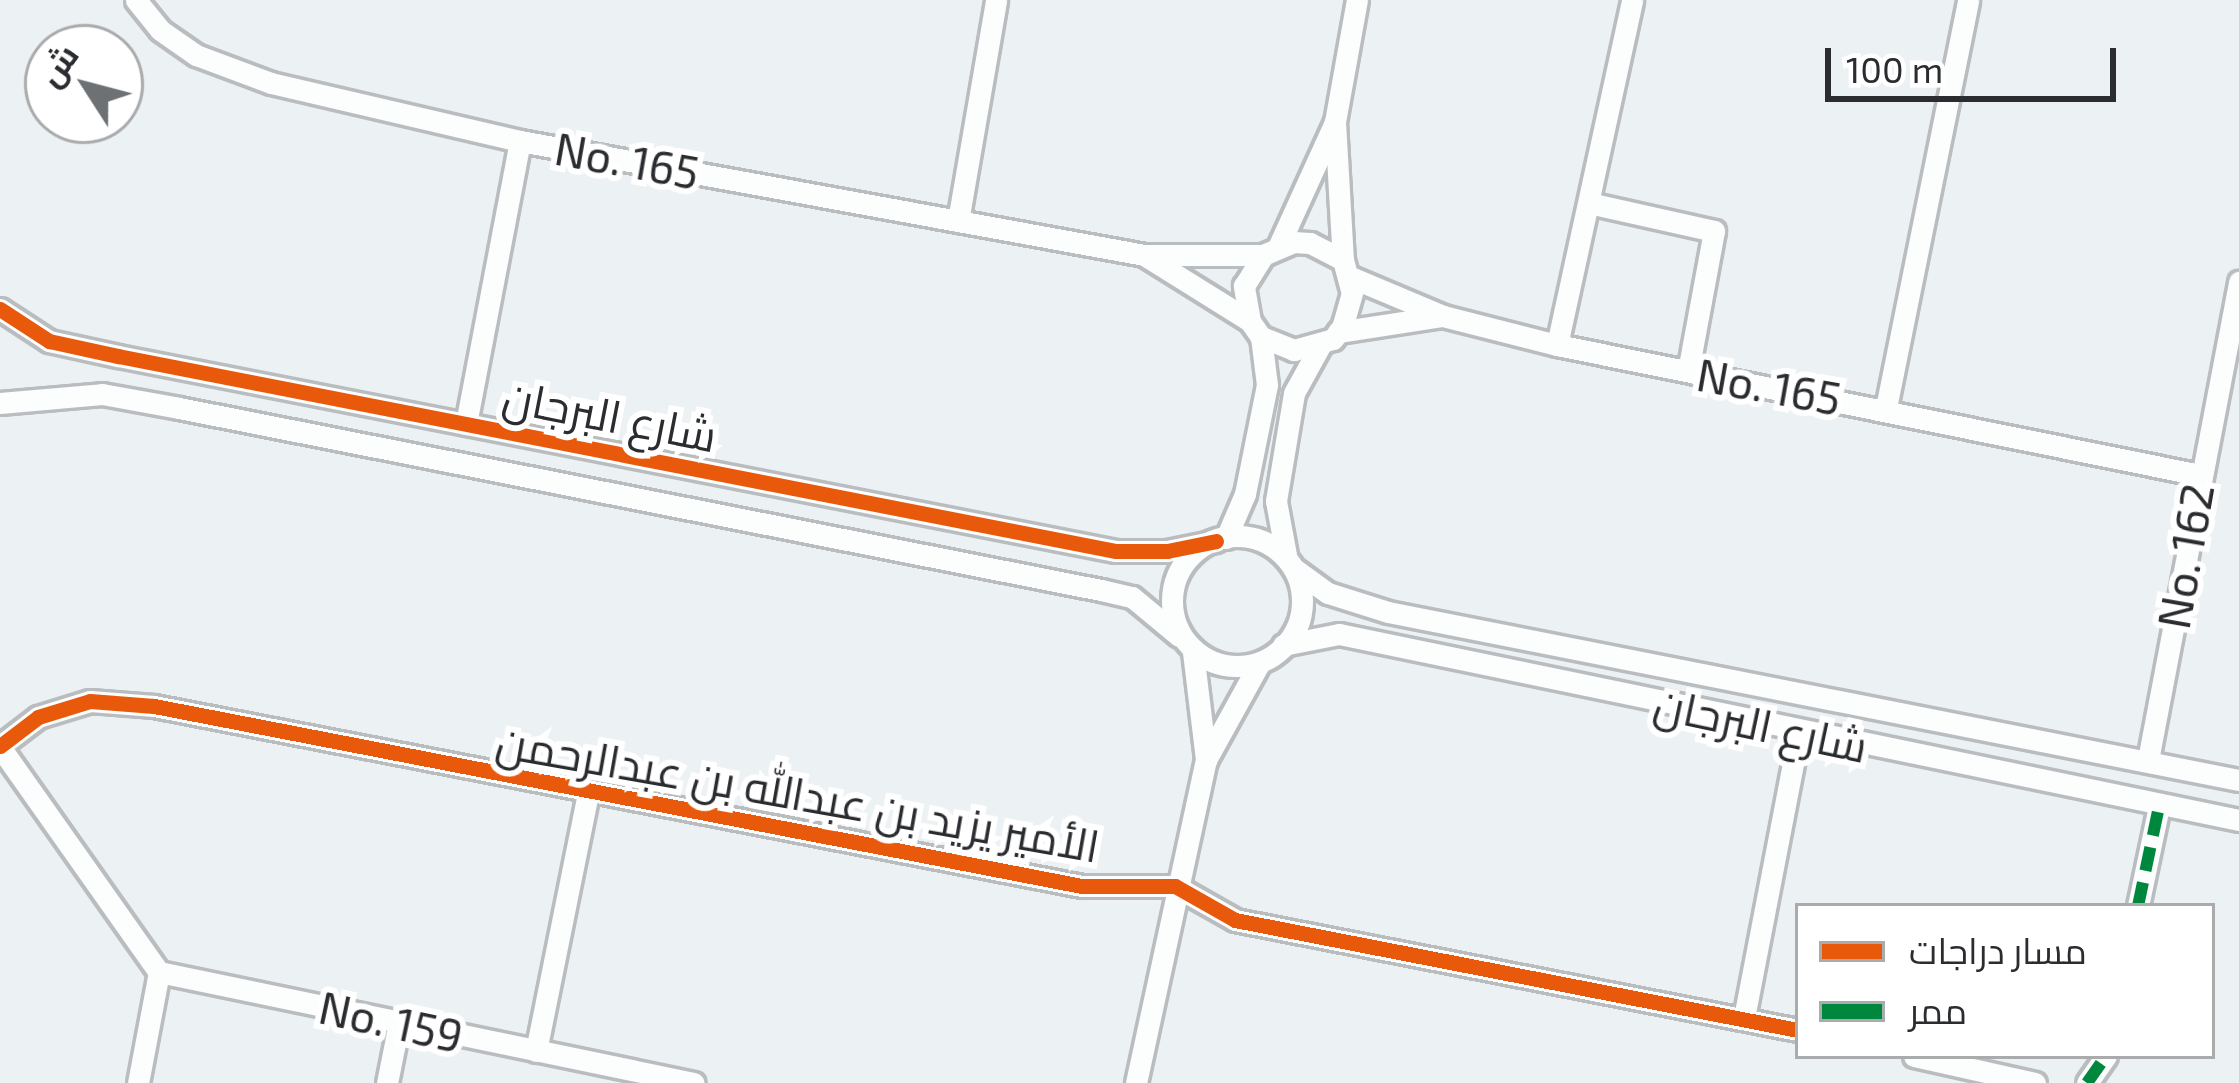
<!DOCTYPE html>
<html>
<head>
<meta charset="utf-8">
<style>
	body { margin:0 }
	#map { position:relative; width:2239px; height:1083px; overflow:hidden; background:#ecf1f4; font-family:"Exo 2",Cairo,sans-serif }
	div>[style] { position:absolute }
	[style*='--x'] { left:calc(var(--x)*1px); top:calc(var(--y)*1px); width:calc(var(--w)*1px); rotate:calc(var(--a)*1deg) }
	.roads { filter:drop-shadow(3px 0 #babdc0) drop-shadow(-3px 0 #babdc0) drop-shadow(0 3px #babdc0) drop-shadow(0 -3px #babdc0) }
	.minor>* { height:21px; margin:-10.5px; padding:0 10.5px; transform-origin:10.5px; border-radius:10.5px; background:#fcfdfd }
	.minor>.ring { margin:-10.5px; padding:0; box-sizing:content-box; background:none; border:21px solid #fcfdfd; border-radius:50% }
	.quiet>* { height:12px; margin-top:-6px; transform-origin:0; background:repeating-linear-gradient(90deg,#00873e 0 24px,transparent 0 36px) }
	.cycleway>* { height:15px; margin:-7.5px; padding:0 7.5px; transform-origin:7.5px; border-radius:7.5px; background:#e8590c }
	span { translate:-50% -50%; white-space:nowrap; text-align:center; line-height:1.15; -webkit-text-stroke:12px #fff; paint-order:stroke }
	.street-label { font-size:45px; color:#2a2c2f }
	.legend { position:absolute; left:1795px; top:903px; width:420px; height:156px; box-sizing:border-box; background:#fff; border:3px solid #aaabac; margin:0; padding:15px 21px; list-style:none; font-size:36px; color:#2a2c2f }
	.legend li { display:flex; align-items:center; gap:24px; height:60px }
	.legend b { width:60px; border:3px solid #aaabac }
	.north { position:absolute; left:24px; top:24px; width:120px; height:120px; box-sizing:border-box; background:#fff; border:3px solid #aaabac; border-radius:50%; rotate:306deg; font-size:33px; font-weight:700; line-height:48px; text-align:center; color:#2a2c2f }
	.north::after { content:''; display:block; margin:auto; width:42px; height:54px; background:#6e7174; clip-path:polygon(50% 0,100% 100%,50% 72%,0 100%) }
	.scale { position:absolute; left:1825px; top:48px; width:291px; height:54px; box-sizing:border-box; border:6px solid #2a2c2f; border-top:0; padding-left:15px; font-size:36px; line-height:42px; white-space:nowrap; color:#2a2c2f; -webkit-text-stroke:9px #fff; paint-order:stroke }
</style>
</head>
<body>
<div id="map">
	<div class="roads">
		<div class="minor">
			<i style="--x:136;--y:0;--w:38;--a:51"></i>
			<i style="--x:160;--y:30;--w:44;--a:34.8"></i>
			<i style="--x:196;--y:55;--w:80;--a:20.5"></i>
			<i style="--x:271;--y:83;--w:256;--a:13.1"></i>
			<i style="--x:520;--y:141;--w:634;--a:10.35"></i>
			<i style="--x:1335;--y:122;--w:124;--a:-79.8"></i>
			<i style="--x:1589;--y:203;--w:128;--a:12.6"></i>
			<i style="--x:1714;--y:231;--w:142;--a:100.5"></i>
			<i style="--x:958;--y:221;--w:224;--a:-80.2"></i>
			<i style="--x:1279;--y:245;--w:135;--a:-65.5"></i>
			<i style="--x:1335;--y:122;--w:138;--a:86.7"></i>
			<i style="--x:1348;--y:276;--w:103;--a:22.8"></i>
			<i style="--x:0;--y:309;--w:59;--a:33.1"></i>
			<i style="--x:49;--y:341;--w:71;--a:12.3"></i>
			<i style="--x:118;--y:356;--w:1017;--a:11.06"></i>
			<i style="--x:1116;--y:551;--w:51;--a:0"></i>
			<i style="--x:1167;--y:551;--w:50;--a:-11.5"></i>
			<i style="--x:1250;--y:321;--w:36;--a:-100"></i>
			<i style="--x:1244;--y:286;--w:36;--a:-58"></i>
			<i style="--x:1263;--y:255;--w:33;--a:-23"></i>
			<i style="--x:1293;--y:242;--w:17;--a:3"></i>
			<i style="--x:1310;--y:243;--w:37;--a:27"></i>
			<i style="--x:1343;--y:260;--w:34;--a:75"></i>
			<i style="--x:1352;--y:293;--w:35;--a:106"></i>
			<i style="--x:1342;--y:327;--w:15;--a:127"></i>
			<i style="--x:1333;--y:339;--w:41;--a:164.2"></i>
			<i style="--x:1294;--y:350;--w:35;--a:-158"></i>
			<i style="--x:1261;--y:337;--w:19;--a:-125"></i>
			<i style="--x:1250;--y:321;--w:125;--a:-148.1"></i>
			<i style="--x:1144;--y:255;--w:119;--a:0"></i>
			<i style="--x:1338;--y:332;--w:106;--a:-8.7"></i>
			<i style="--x:1443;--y:316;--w:118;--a:14.3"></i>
			<i style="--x:1557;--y:345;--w:656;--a:11.43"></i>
			<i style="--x:1557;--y:345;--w:353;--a:-77.7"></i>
			<i style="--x:0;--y:403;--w:102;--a:-5"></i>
			<i style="--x:102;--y:394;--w:78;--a:10.3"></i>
			<i style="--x:179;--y:408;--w:940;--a:11.17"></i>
			<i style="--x:1101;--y:590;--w:32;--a:13"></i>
			<i style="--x:1132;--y:597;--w:61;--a:39.7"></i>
			<i style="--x:1886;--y:408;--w:416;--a:-78.6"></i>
			<i style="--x:466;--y:424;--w:288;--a:-79.2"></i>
			<i class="ring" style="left:1172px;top:536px;width:109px;height:109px"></i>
			<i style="--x:1226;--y:538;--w:48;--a:-66.6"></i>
			<i style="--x:1245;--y:494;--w:111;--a:-78.6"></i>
			<i style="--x:1267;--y:385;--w:48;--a:-97.1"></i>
			<i style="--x:1286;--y:555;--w:55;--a:-100.5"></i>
			<i style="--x:1276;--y:501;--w:109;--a:-80.5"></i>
			<i style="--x:1294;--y:393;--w:56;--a:-61.1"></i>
			<i style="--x:1296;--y:570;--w:39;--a:36"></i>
			<i style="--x:1328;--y:593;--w:63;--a:17.6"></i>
			<i style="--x:1388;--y:612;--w:867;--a:11.17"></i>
			<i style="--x:1283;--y:645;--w:57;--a:-11.1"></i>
			<i style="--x:1339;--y:634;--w:919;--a:11.68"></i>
			<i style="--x:1193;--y:652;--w:109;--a:83.1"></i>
			<i style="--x:1206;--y:760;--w:110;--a:-61.1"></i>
			<i style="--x:0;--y:746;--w:48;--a:-37.3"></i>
			<i style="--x:38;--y:717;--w:54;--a:-17.1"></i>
			<i style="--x:90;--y:701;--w:64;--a:4.5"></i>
			<i style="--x:154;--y:706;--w:945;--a:10.98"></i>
			<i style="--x:1082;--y:886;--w:93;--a:0"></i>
			<i style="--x:1175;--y:886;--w:69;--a:29.5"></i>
			<i style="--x:1235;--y:920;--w:574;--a:11.06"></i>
			<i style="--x:0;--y:747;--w:276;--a:54.8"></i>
			<i style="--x:159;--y:972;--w:113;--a:100.7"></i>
			<i style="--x:2148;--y:760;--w:487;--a:-79.2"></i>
			<i style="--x:2138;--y:906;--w:102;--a:-78.1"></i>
			<i style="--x:159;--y:972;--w:546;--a:11.72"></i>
			<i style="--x:1744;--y:1018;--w:291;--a:-79.1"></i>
			<i style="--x:536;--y:1051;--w:263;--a:-78.6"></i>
			<i style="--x:1914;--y:1056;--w:124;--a:12.6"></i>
			<i style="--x:387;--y:1083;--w:61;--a:-78.7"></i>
			<i style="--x:1136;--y:1083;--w:330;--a:-77.8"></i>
			<i style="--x:2087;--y:1083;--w:33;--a:-55"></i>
		</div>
	</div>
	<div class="quiet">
		<i style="--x:2138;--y:906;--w:102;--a:-78.1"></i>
		<i style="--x:2087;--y:1083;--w:33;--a:-55"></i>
	</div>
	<div class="cycleway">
		<i style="--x:0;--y:309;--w:59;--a:33.1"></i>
		<i style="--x:49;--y:341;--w:71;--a:12.3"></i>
		<i style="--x:118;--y:356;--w:1017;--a:11.06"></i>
		<i style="--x:1116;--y:551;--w:51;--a:0"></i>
		<i style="--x:1167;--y:551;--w:50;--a:-11.5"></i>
		<i style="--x:0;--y:746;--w:48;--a:-37.3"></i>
		<i style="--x:38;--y:717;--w:54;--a:-17.1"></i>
		<i style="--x:90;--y:701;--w:64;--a:4.5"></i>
		<i style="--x:154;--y:706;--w:945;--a:10.98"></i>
		<i style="--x:1082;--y:886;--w:93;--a:0"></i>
		<i style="--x:1175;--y:886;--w:69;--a:29.5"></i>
		<i style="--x:1235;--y:920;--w:574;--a:11.06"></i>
	</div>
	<div class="street-label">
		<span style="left:627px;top:160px;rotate:10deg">No. 165</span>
		<span style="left:1769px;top:386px;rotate:10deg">No. 165</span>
		<span style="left:610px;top:415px;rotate:11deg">شارع البرجان</span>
		<span style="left:2185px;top:556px;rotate:-80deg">No. 162</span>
		<span style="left:1761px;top:724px;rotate:12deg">شارع البرجان</span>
		<span style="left:798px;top:793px;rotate:10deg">الأمير يزيد بن عبدالله بن عبدالرحمن</span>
		<span style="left:391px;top:1021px;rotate:12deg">No. 159</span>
	</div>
	<ul class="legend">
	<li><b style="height:15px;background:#e8590c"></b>مسار دراجات</li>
	<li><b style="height:15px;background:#00873e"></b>ممر</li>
	</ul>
	<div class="north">ش</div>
	<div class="scale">100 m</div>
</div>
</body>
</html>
